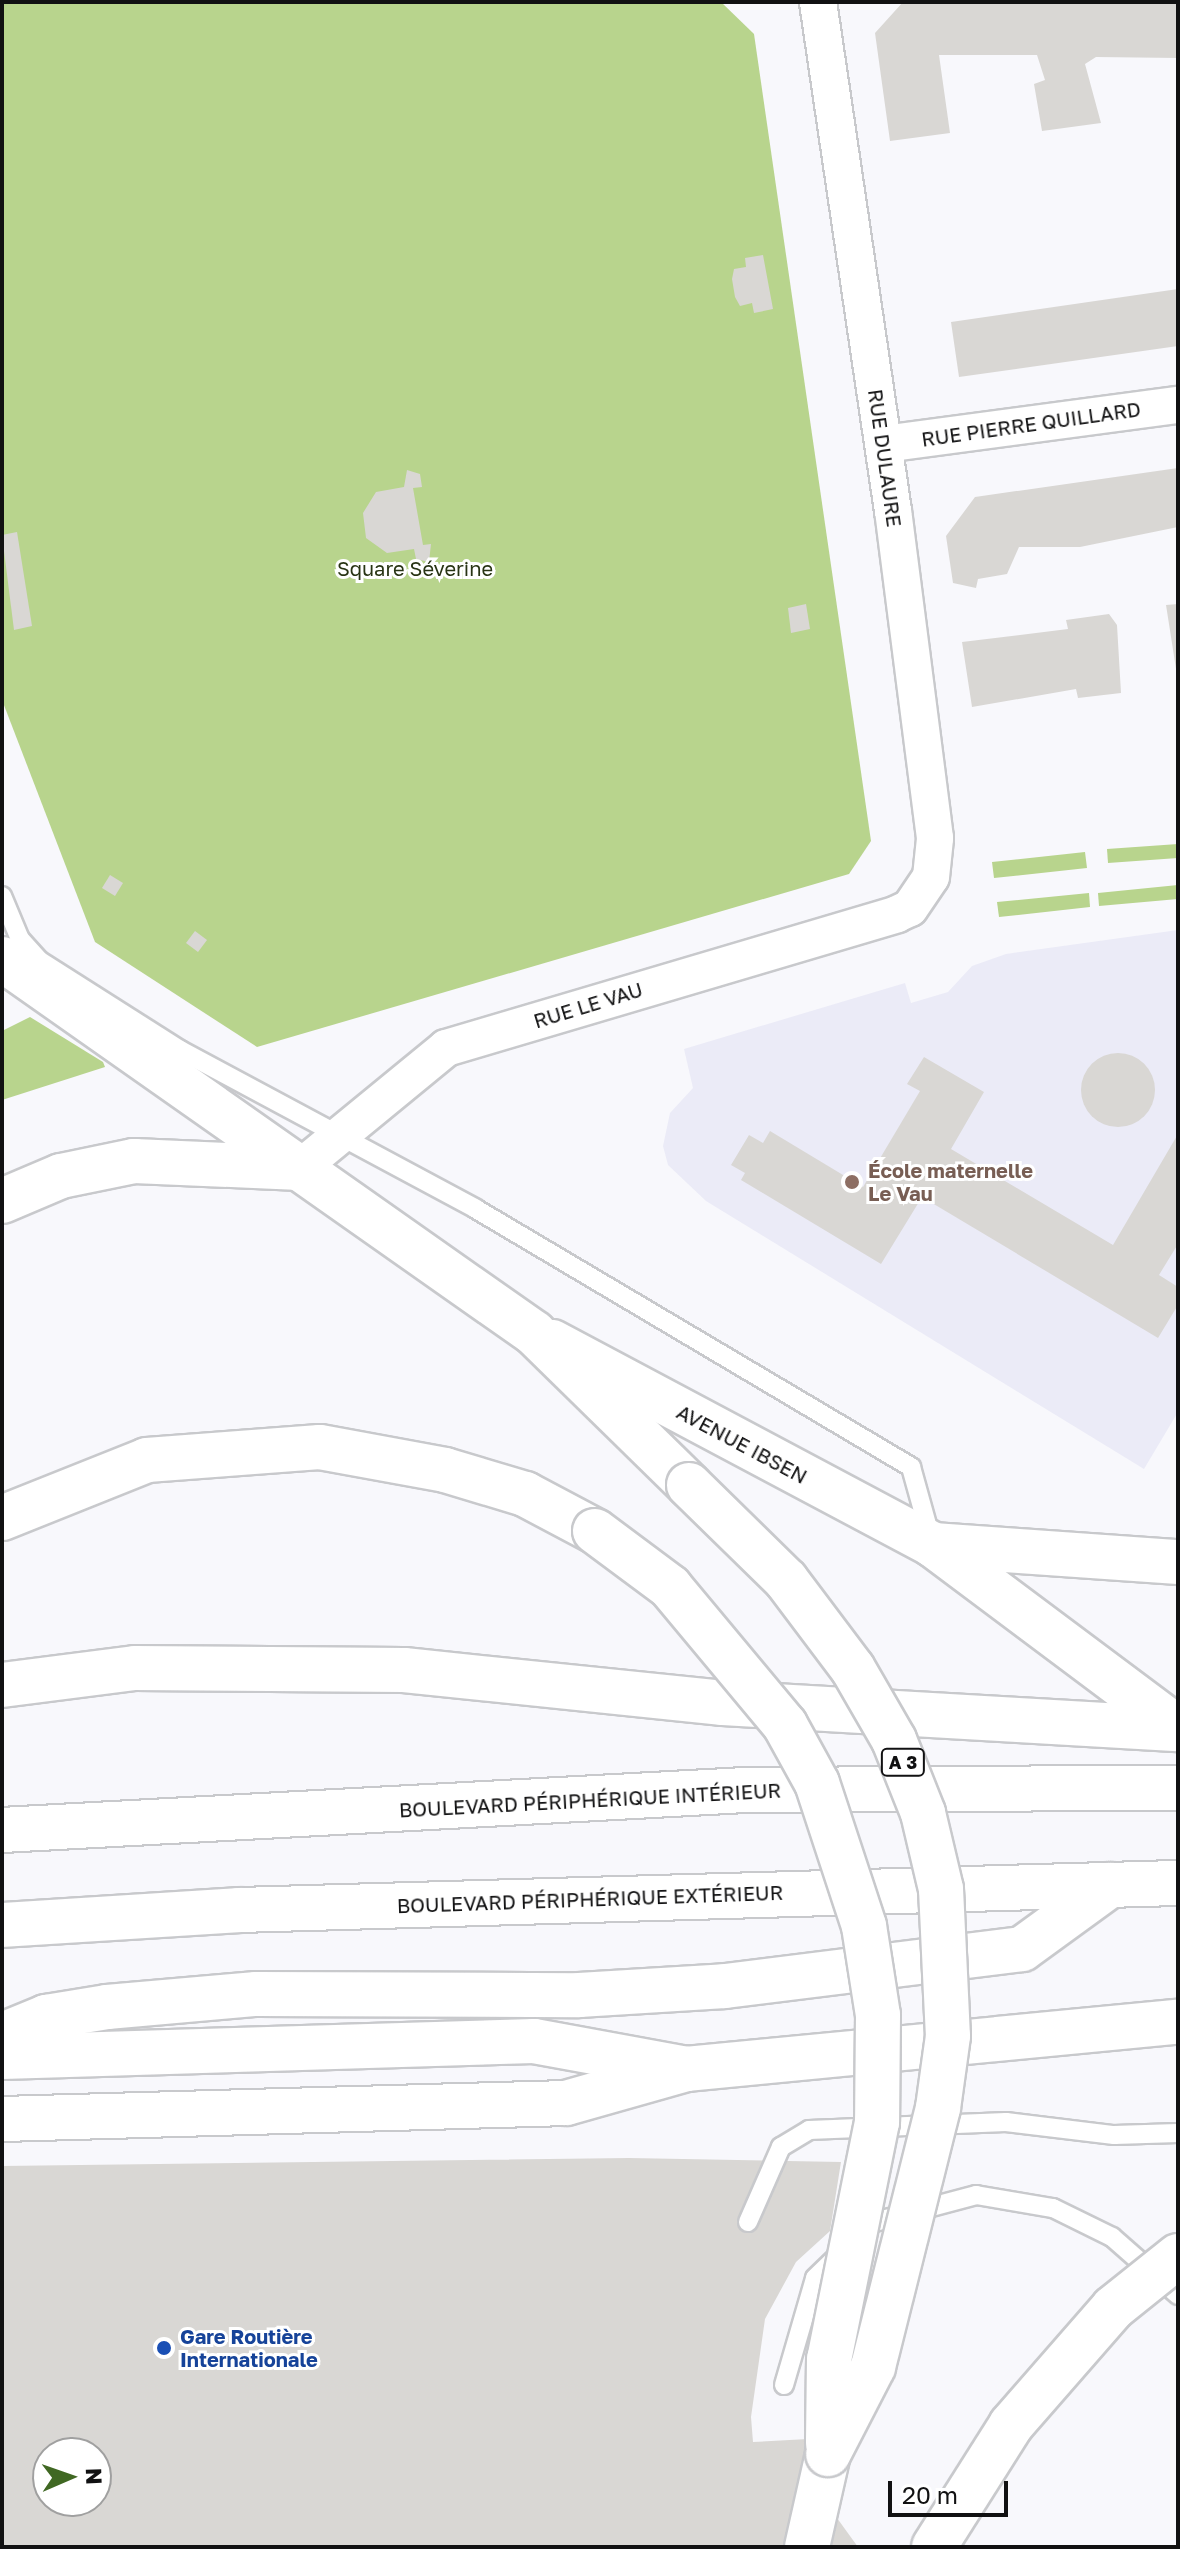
<!DOCTYPE html>
<html>
<head>
<meta charset="utf-8">
<style>
	body { margin:0 }
	#map { position:relative; width:1180px; height:2549px; overflow:hidden; background:#f8f8fc; font-family:"Golos Text",sans-serif }
	div>[style] { position:absolute }
	[style*='--x'] { left:calc(var(--x)*1px); top:calc(var(--y)*1px); width:calc(var(--w)*1px); rotate:calc(var(--a)*1deg) }
	.built>* { inset:0; background:#ebebf7 }
	.green>* { inset:0; background:#b8d48d }
	.building>* { inset:0; background:#d9d7d4 }
	.round { border-radius:50% }
	.roads { filter:drop-shadow(2px 0 #c8c9cc) drop-shadow(-2px 0 #c8c9cc) drop-shadow(0 2px #c8c9cc) drop-shadow(0 -2px #c8c9cc) }
	.service>* { height:18px; margin:-9px; padding:0 9px; transform-origin:9px; border-radius:9px; background:#fff }
	.minor>* { height:36px; margin:-18px; padding:0 18px; transform-origin:18px; border-radius:18px; background:#fff }
	.secondary>* { height:44px; margin:-22px; padding:0 22px; transform-origin:22px; border-radius:22px; background:#fff }
	.primary>* { height:44px; margin:-22px; padding:0 22px; transform-origin:22px; border-radius:22px; background:#fff }
	.trunk>* { height:44px; margin:-22px; padding:0 22px; transform-origin:22px; border-radius:22px; background:#fff }
	.motorway>* { height:44px; margin:-22px; padding:0 22px; transform-origin:22px; border-radius:22px; background:#fff }
	.bridges { filter:drop-shadow(2px 0 #c8c9cc) drop-shadow(-2px 0 #c8c9cc) drop-shadow(0 2px #c8c9cc) drop-shadow(0 -2px #c8c9cc) }
	.motorway-bridge>* { height:44px; margin:-22px; padding:0 22px; transform-origin:22px; border-radius:22px; background:#fff }
	.dots>* { width:22px; height:22px; translate:-50% -50%; box-sizing:border-box; border:4px solid #fff; border-radius:50% }
	span { translate:-50% -50%; white-space:nowrap; text-align:center; line-height:1.15; -webkit-text-stroke:6px #fff; paint-order:stroke }
	.shield-label span { padding:2px 6px; background:#fff; border:2px solid; border-radius:6px; -webkit-text-stroke-width:0 }
	.shield-label { font-size:18px; color:#111112; font-weight:700 }
	.street-label { font-size:20px; color:#111112 }
	.park-label { font-size:20px; color:#283414 }
	.education-label { font-size:20px; color:#785e54; font-weight:700 }
	.left { translate:0 -50%; text-align:left }
	.transit-label { font-size:20px; color:#164399; font-weight:700 }
	.frame { position:absolute; inset:0; border:4px solid #111112; pointer-events:none }
	.north { position:absolute; left:32px; top:2437px; width:80px; height:80px; box-sizing:border-box; background:#fff; border:2px solid #a0a0a0; border-radius:50%; rotate:88deg; font-size:22px; font-weight:700; line-height:32px; text-align:center; color:#111112 }
	.north::after { content:''; display:block; margin:auto; width:28px; height:36px; background:#406823; clip-path:polygon(50% 0,100% 100%,50% 72%,0 100%) }
	.scale { position:absolute; left:888px; top:2481px; width:120px; height:36px; box-sizing:border-box; border:4px solid #111112; border-top:0; padding-left:10px; font-size:24px; line-height:28px; white-space:nowrap; color:#111112; -webkit-text-stroke:6px #fff; paint-order:stroke }
</style>
</head>
<body>
<div id="map">
	<div class="built">
		<i style="clip-path:polygon(1178px 930px,1178px 1412px,1144px 1469px,706px 1201px,668px 1165px,663px 1146px,670px 1113px,693px 1088px,684px 1049px,905px 983px,911px 1003px,948px 992px,972px 966px,1006px 954px)"></i>
	</div>
	<div class="green">
		<i style="clip-path:polygon(2px 2px,721px 2px,754px 34px,871px 841px,849px 874px,257px 1047px,95px 942px,2px 700px)"></i>
		<i style="clip-path:polygon(1178px 844px,1178px 858px,1108px 863px,1107px 849px)"></i>
		<i style="clip-path:polygon(1085px 852px,1087px 868px,994px 878px,992px 862px)"></i>
		<i style="clip-path:polygon(1178px 885px,1178px 899px,1099px 906px,1098px 893px)"></i>
		<i style="clip-path:polygon(1089px 893px,1090px 907px,999px 917px,997px 902px)"></i>
		<i style="clip-path:polygon(30px 1017px,103px 1062px,105px 1067px,2px 1100px,2px 1031px)"></i>
	</div>
	<div class="building">
		<i style="clip-path:polygon(903px 2px,1178px 2px,1178px 58px,1096px 57px,1085px 64px,1101px 123px,1042px 131px,1034px 84px,1045px 80px,1037px 55px,939px 55px,950px 133px,890px 141px,875px 33px)"></i>
		<i style="clip-path:polygon(763px 255px,773px 309px,754px 313px,752px 303px,740px 306px,735px 297px,732px 279px,734px 269px,746px 267px,745px 258px)"></i>
		<i style="clip-path:polygon(1178px 289px,1178px 346px,959px 377px,951px 322px)"></i>
		<i style="clip-path:polygon(1178px 468px,1178px 527px,1080px 547px,1019px 547px,1007px 574px,978px 579px,976px 588px,953px 583px,946px 536px,975px 497px)"></i>
		<i style="clip-path:polygon(407px 470px,420px 474px,422px 487px,413px 488px,423px 545px,431px 544px,429px 562px,416px 559px,414px 549px,387px 553px,366px 538px,363px 513px,376px 492px,404px 487px)"></i>
		<i style="clip-path:polygon(17px 532px,32px 626px,14px 630px,2px 535px)"></i>
		<i style="clip-path:polygon(806px 604px,810px 629px,791px 633px,788px 608px)"></i>
		<i style="clip-path:polygon(1178px 604px,1178px 669px,1176px 669px,1166px 605px)"></i>
		<i style="clip-path:polygon(1109px 614px,1117px 625px,1121px 693px,1078px 698px,1076px 689px,972px 707px,962px 642px,1068px 629px,1066px 620px)"></i>
		<i style="clip-path:polygon(110px 875px,123px 883px,115px 896px,102px 888px)"></i>
		<i style="clip-path:polygon(195px 931px,207px 940px,198px 952px,186px 943px)"></i>
		<i class="round" style="left:1081px;top:1053px;width:74px;height:74px"></i>
		<i style="clip-path:polygon(924px 1057px,984px 1092px,951px 1149px,1113px 1245px,1178px 1134px,1178px 1244px,1159px 1275px,1178px 1287px,1178px 1305px,1158px 1338px,922px 1197px,881px 1264px,741px 1180px,745px 1173px,731px 1165px,749px 1135px,763px 1143px,770px 1131px,863px 1187px,920px 1091px,907px 1084px)"></i>
		<i style="clip-path:polygon(evenodd,629px 2158px,841px 2162px,830px 2231px,796px 2262px,765px 2319px,751px 2417px,753px 2442px,808px 2439px,829px 2507px,858px 2547px,2px 2547px,2px 2166px,629px 2158px,48px 2453px,96px 2453px,96px 2501px,48px 2501px,48px 2453px)"></i>
	</div>
	<div class="roads">
		<div class="service">
			<i style="--x:2;--y:896;--w:47;--a:67.3"></i>
			<i style="--x:20;--y:939;--w:30;--a:48"></i>
			<i style="--x:40;--y:961;--w:166;--a:32.4"></i>
			<i style="--x:180;--y:1050;--w:336;--a:28.2"></i>
			<i style="--x:476;--y:1209;--w:506;--a:30.67"></i>
			<i style="--x:911;--y:1467;--w:75;--a:74.5"></i>
			<i style="--x:748;--y:2222;--w:82;--a:-66.3"></i>
			<i style="--x:781;--y:2147;--w:33;--a:-31"></i>
			<i style="--x:809;--y:2130;--w:197;--a:-2.3"></i>
			<i style="--x:1006;--y:2122;--w:109;--a:6.9"></i>
			<i style="--x:1114;--y:2135;--w:64;--a:-1.8"></i>
			<i style="--x:862;--y:2232;--w:13;--a:-45"></i>
			<i style="--x:871;--y:2223;--w:109;--a:-14.9"></i>
			<i style="--x:976;--y:2195;--w:78;--a:9.6"></i>
			<i style="--x:1053;--y:2208;--w:66;--a:26.2"></i>
			<i style="--x:1112;--y:2237;--w:88;--a:41.3"></i>
			<i style="--x:784;--y:2385;--w:111;--a:-73.8"></i>
			<i style="--x:815;--y:2278;--w:36;--a:-44"></i>
		</div>
		<div class="minor">
			<i style="--x:884;--y:444;--w:297;--a:-7.6"></i>
			<i style="--x:300;--y:1168;--w:189;--a:-39.4"></i>
			<i style="--x:446;--y:1048;--w:470;--a:-16.5"></i>
			<i style="--x:897;--y:914;--w:14;--a:-25"></i>
			<i style="--x:910;--y:908;--w:37;--a:-56"></i>
			<i style="--x:931;--y:877;--w:39;--a:-84"></i>
			<i style="--x:935;--y:838;--w:330;--a:-97.3"></i>
			<i style="--x:893;--y:511;--w:514;--a:-98.38"></i>
		</div>
		<div class="secondary">
			<i style="--x:2;--y:1201;--w:64;--a:-23"></i>
			<i style="--x:61;--y:1176;--w:75;--a:-11.6"></i>
			<i style="--x:134;--y:1161;--w:166;--a:2.4"></i>
			<i style="--x:552;--y:1342;--w:432;--a:28"></i>
			<i style="--x:933;--y:1545;--w:306;--a:36.8"></i>
			<i style="--x:2;--y:2057;--w:532;--a:-1.72"></i>
			<i style="--x:534;--y:2041;--w:155;--a:10.4"></i>
			<i style="--x:686;--y:2069;--w:494;--a:-5.5"></i>
		</div>
		<div class="primary">
			<i style="--x:2;--y:959;--w:650;--a:35.11"></i>
		</div>
		<div class="trunk">
			<i style="--x:933;--y:1545;--w:246;--a:4"></i>
			<i style="--x:2;--y:1830;--w:744;--a:-3.08"></i>
			<i style="--x:745;--y:1790;--w:433;--a:-0.3"></i>
			<i style="--x:2;--y:1925;--w:237;--a:-3.6"></i>
			<i style="--x:239;--y:1910;--w:939;--a:-1.65"></i>
			<i style="--x:2;--y:2035;--w:48;--a:-22.2"></i>
			<i style="--x:46;--y:2017;--w:62;--a:-9.3"></i>
			<i style="--x:107;--y:2007;--w:150;--a:-5"></i>
			<i style="--x:256;--y:1994;--w:323;--a:0.2"></i>
			<i style="--x:579;--y:1995;--w:146;--a:-3.5"></i>
			<i style="--x:725;--y:1986;--w:299;--a:-7.1"></i>
			<i style="--x:1022;--y:1949;--w:109;--a:-36"></i>
			<i style="--x:2;--y:2119;--w:564;--a:-1.62"></i>
			<i style="--x:566;--y:2103;--w:125;--a:-15.8"></i>
		</div>
		<div class="motorway">
			<i style="--x:534;--y:1333;--w:217;--a:44.4"></i>
			<i style="--x:2;--y:1518;--w:156;--a:-21.8"></i>
			<i style="--x:147;--y:1460;--w:173;--a:-4.3"></i>
			<i style="--x:320;--y:1447;--w:127;--a:10.4"></i>
			<i style="--x:445;--y:1470;--w:84;--a:16.7"></i>
			<i style="--x:525;--y:1494;--w:79;--a:27.9"></i>
			<i style="--x:2;--y:1685;--w:134;--a:-7.3"></i>
			<i style="--x:135;--y:1668;--w:269;--a:0.4"></i>
			<i style="--x:404;--y:1670;--w:321;--a:5.9"></i>
			<i style="--x:723;--y:1703;--w:456;--a:3.3"></i>
			<i style="--x:807;--y:2547;--w:95;--a:-77.3"></i>
		</div>
	</div>
	<div class="bridges">
		<div class="motorway-bridge">
			<i style="--x:689;--y:1485;--w:136;--a:44.4"></i>
			<i style="--x:786;--y:1580;--w:111;--a:53"></i>
			<i style="--x:853;--y:1669;--w:82;--a:60"></i>
			<i style="--x:894;--y:1740;--w:79;--a:68.3"></i>
			<i style="--x:923;--y:1813;--w:78;--a:76.7"></i>
			<i style="--x:941;--y:1889;--w:147;--a:87.3"></i>
			<i style="--x:948;--y:2036;--w:73;--a:97.9"></i>
			<i style="--x:938;--y:2108;--w:267;--a:104.1"></i>
			<i style="--x:873;--y:2367;--w:98;--a:117.3"></i>
			<i style="--x:595;--y:1531;--w:94;--a:36.7"></i>
			<i style="--x:670;--y:1587;--w:180;--a:50.2"></i>
			<i style="--x:785;--y:1725;--w:66;--a:61.1"></i>
			<i style="--x:817;--y:1783;--w:151;--a:71.8"></i>
			<i style="--x:864;--y:1926;--w:90;--a:81.1"></i>
			<i style="--x:878;--y:2015;--w:107;--a:90.5"></i>
			<i style="--x:877;--y:2122;--w:242;--a:101.4"></i>
			<i style="--x:829;--y:2359;--w:84;--a:90.7"></i>
			<i style="--x:934;--y:2547;--w:144;--a:-57.7"></i>
			<i style="--x:1011;--y:2425;--w:155;--a:-48.9"></i>
			<i style="--x:1113;--y:2308;--w:83;--a:-38.7"></i>
		</div>
	</div>
	<div class="dots">
		<i style="left:852px;top:1182px;background:#8d6e63"></i>
		<i style="left:164px;top:2348px;background:#1a4fb4"></i>
	</div>
	<div class="shield-label">
		<span style="left:903px;top:1762px">A 3</span>
	</div>
	<div class="street-label">
		<span style="left:1031px;top:424px;rotate:-8deg">RUE PIERRE QUILLARD</span>
		<span style="left:885px;top:458px;rotate:82deg">RUE DULAURE</span>
		<span style="left:588px;top:1005px;rotate:-17deg">RUE LE VAU</span>
		<span style="left:742px;top:1444px;rotate:28deg">AVENUE IBSEN</span>
		<span style="left:590px;top:1800px;rotate:-3deg">BOULEVARD PÉRIPHÉRIQUE INTÉRIEUR</span>
		<span style="left:590px;top:1899px;rotate:-2deg">BOULEVARD PÉRIPHÉRIQUE EXTÉRIEUR</span>
	</div>
	<div class="park-label">
		<span style="left:415px;top:568px">Square Séverine</span>
	</div>
	<div class="education-label">
		<span class="left" style="left:868px;top:1182px">École maternelle<br>Le Vau</span>
	</div>
	<div class="transit-label">
		<span class="left" style="left:180px;top:2348px">Gare Routière<br>Internationale</span>
	</div>
	<div class="frame"></div>
	<div class="north">N</div>
	<div class="scale">20 m</div>
</div>
</body>
</html>
